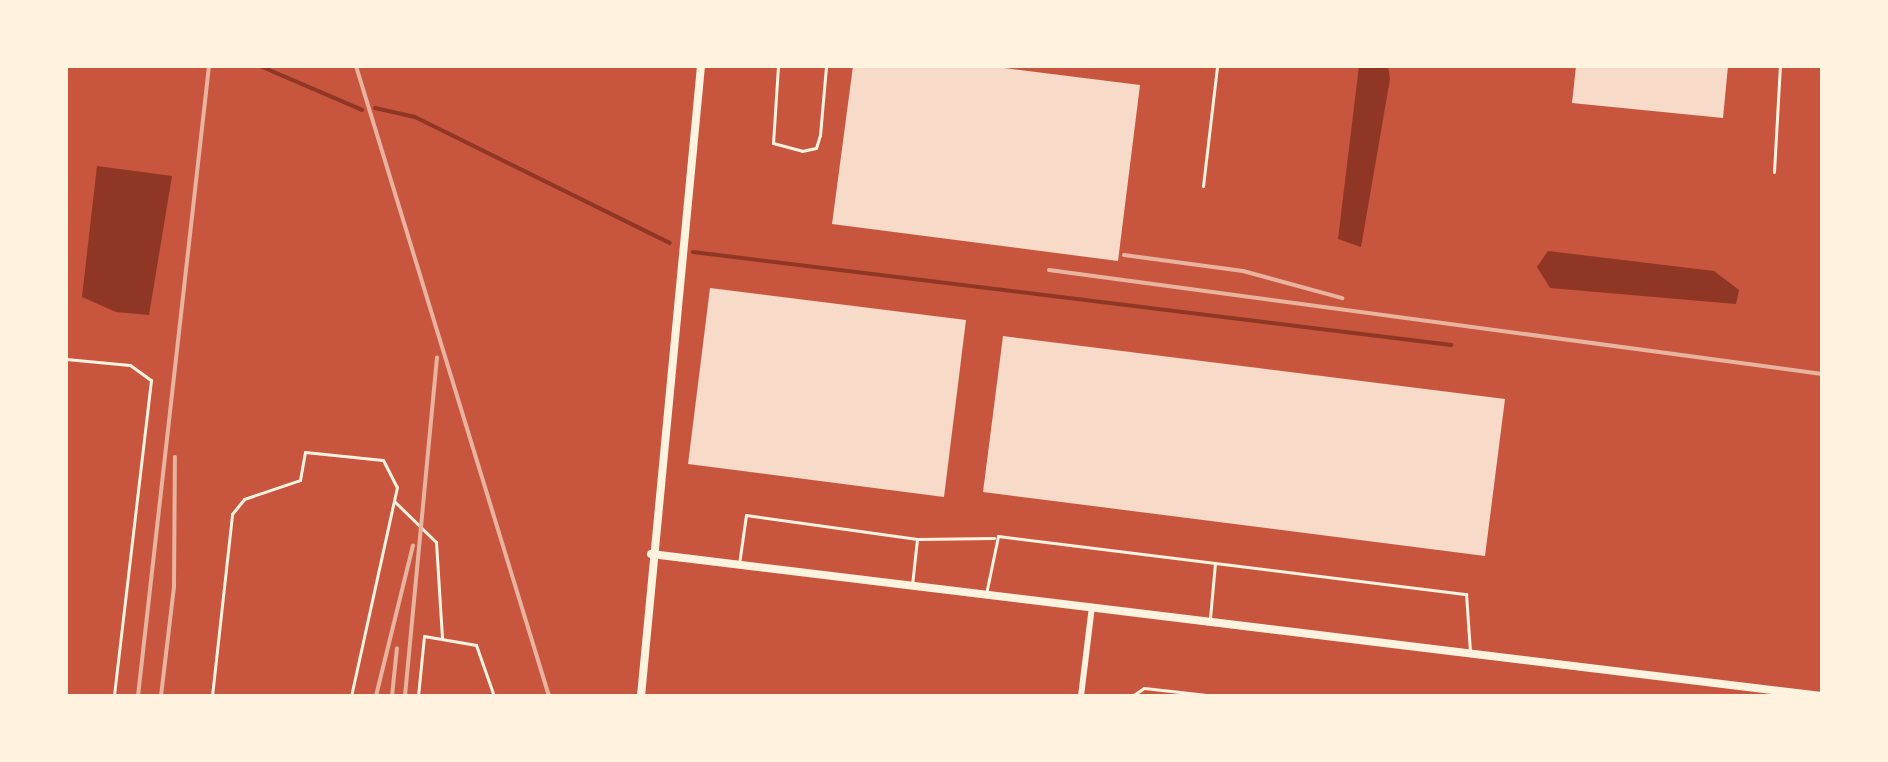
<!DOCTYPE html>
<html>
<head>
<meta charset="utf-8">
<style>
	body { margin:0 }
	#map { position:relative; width:1888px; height:762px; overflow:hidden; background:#c8553d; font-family:"IBM Plex Serif",serif }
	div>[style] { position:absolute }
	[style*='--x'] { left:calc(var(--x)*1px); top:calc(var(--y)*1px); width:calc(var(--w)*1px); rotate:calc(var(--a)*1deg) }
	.water>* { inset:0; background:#8f3625 }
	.stream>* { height:4px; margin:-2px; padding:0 2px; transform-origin:2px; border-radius:2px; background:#8f3625 }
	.building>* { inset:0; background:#f7dbc8 }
	.service>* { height:3px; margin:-1.5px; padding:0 1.5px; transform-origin:1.5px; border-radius:1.5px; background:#fff3e0 }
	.minor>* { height:6px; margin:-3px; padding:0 3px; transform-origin:3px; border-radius:3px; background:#fff3e0 }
	.tertiary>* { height:8px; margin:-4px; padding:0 4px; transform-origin:4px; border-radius:4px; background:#fff3e0 }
	.rail>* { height:4px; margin:-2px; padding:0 2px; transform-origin:2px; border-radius:2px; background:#e9b49f }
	span { translate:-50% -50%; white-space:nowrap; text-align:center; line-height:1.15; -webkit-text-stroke:6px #fff3e0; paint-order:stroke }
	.frame { position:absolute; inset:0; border:68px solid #fff3e0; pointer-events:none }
</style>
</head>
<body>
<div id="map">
	<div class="water">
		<i style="clip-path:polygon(1359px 66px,1388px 66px,1390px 79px,1361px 247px,1338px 239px)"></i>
		<i style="clip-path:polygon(97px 166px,172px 176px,149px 315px,116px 312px,82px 297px)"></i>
		<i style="clip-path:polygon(1548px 251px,1714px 271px,1739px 290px,1736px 304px,1550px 288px,1537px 267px)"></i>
	</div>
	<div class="stream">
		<i style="--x:260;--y:66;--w:111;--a:23.3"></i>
		<i style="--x:375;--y:108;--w:41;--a:12.7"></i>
		<i style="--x:415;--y:117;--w:284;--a:26.3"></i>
		<i style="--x:693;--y:252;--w:764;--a:6.99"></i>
	</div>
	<div class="building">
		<i style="clip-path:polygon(853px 66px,989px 66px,1140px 85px,1118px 261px,832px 224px)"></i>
		<i style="clip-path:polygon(1576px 66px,1728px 66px,1723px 118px,1572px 103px)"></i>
		<i style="clip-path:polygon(710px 288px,966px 320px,944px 497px,688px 464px)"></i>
		<i style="clip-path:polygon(1003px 336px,1505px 399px,1485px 556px,983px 492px)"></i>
	</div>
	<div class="service">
		<i style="--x:778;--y:66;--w:77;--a:93.7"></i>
		<i style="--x:773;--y:143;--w:30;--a:15"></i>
		<i style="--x:802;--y:151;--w:14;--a:-12"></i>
		<i style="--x:816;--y:148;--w:14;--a:-73"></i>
		<i style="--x:820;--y:135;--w:69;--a:-85"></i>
		<i style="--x:1774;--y:172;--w:106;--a:-86.8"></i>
		<i style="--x:1203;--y:186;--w:121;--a:-83.3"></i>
		<i style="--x:66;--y:359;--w:64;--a:5.4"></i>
		<i style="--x:130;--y:365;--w:26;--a:36"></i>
		<i style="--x:151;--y:380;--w:318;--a:96.7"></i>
		<i style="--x:394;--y:501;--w:59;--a:44.3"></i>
		<i style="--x:436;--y:542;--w:96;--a:86.4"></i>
		<i style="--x:917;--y:539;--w:77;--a:-0.7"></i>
		<i style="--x:739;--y:564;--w:49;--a:-81.9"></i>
		<i style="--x:746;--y:515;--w:173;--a:8"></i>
		<i style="--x:917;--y:539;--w:46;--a:96.2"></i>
		<i style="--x:986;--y:594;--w:59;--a:-78.3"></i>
		<i style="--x:998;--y:536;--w:472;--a:7.1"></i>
		<i style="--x:1466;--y:594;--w:57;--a:86"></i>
		<i style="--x:1210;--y:618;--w:55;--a:-84.8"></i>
		<i style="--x:212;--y:696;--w:183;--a:-83.7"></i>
		<i style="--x:232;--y:514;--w:19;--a:-51"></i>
		<i style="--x:244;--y:499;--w:59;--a:-18.7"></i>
		<i style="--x:300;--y:480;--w:28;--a:-80"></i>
		<i style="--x:305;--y:452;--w:78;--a:5.9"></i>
		<i style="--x:383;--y:460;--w:30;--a:63"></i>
		<i style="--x:397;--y:487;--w:214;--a:102.4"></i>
		<i style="--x:418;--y:696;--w:60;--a:-84.3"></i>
		<i style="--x:424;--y:636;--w:53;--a:9.8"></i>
		<i style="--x:476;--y:645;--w:54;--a:70.6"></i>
		<i style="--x:1132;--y:696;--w:14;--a:-34"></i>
		<i style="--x:1144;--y:688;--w:72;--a:6.3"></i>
	</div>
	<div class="minor">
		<i style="--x:1081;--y:696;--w:90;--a:-83"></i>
	</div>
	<div class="tertiary">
		<i style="--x:651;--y:554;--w:1179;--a:6.92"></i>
		<i style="--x:641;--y:696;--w:633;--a:-84.56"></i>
	</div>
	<div class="rail">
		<i style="--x:356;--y:66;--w:659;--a:72.97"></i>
		<i style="--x:1124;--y:255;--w:120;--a:7.7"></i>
		<i style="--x:1243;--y:271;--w:103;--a:15.3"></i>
		<i style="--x:1049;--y:270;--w:780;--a:7.66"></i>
		<i style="--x:138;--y:696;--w:634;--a:-83.57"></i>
		<i style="--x:161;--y:696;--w:110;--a:-83.2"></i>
		<i style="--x:174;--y:587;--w:130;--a:-89.6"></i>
		<i style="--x:376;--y:696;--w:155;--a:-76.2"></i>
		<i style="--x:392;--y:696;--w:48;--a:-84.1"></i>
		<i style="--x:405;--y:696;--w:340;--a:-84.6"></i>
	</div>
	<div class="frame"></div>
</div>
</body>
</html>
